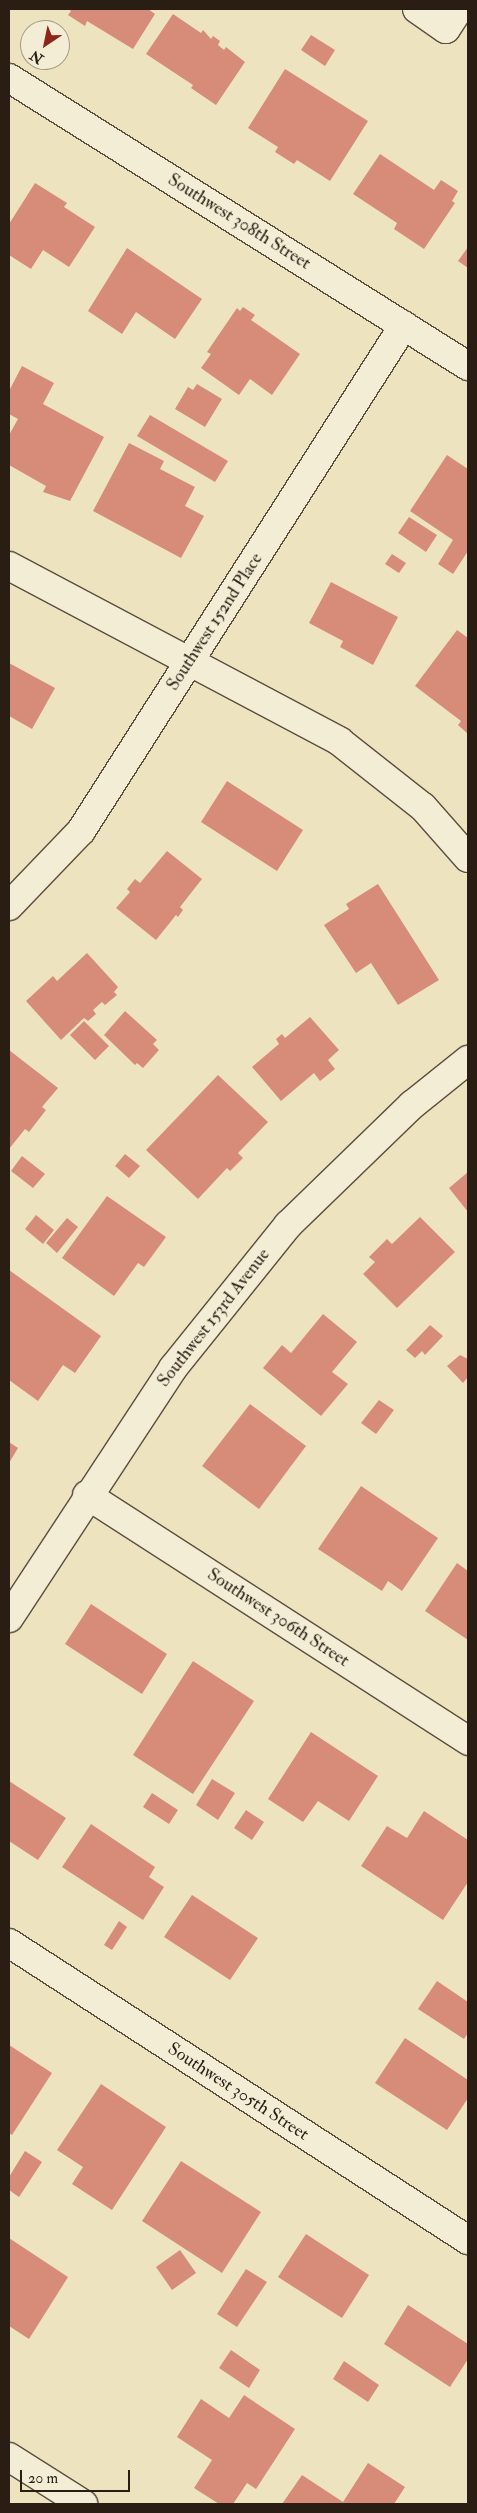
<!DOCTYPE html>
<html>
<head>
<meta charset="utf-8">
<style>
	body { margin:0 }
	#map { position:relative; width:477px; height:2513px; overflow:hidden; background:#eee3bf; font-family:"IM FELL Double Pica",serif }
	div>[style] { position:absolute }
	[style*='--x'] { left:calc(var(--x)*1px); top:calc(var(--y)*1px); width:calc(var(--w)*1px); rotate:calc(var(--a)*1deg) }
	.building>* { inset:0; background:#d78c7a }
	.roads { filter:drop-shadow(1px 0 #5a4e3f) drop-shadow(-1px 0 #5a4e3f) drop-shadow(0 1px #5a4e3f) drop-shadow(0 -1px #5a4e3f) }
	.minor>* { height:28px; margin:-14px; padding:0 14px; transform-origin:14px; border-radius:14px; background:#f4edd5 }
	span { translate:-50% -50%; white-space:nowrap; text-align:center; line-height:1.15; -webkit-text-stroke:4.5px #f4edd5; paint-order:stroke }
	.street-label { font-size:18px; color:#291d14 }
	.frame { position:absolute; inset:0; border:10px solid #291d14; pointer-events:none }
	.north { position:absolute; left:20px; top:20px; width:50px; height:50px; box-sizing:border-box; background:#f4edd5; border:1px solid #a39a88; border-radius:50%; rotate:214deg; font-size:14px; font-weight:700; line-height:20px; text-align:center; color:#291d14 }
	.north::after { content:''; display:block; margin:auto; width:18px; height:22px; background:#8f2418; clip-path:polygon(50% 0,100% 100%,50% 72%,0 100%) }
	.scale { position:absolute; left:20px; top:2470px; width:110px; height:22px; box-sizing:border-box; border:2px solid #291d14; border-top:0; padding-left:6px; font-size:15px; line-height:18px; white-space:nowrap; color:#291d14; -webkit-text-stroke:4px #f4edd5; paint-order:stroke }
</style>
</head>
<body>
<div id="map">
	<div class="building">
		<i style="clip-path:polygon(69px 9px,148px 9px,155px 14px,133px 49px,87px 21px,85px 26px,68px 15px,71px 11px)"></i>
		<i style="clip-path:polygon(173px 14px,201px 33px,203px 30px,211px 39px,213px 36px,220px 41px,218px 45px,224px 50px,226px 47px,245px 62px,216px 105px,191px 88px,193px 85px,146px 54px)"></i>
		<i style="clip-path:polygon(311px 35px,335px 50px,325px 66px,301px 50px)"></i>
		<i style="clip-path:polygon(285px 69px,368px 121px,330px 181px,297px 160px,294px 164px,275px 152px,278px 147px,248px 128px)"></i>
		<i style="clip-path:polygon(380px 154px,434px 190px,441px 180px,458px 191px,452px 201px,455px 203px,424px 249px,394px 229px,397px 223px,353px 194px)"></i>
		<i style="clip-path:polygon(35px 183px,67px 203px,64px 207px,95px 227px,69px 267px,43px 250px,31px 269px,9px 255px,9px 224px)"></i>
		<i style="clip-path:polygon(468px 247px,468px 268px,458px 261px)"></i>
		<i style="clip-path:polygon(127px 248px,202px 299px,175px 339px,136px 312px,122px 334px,88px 311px)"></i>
		<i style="clip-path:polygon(243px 307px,255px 315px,251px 320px,300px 354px,272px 395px,250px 379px,239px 395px,201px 368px,211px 354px,207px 352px,237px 308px,240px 311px)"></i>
		<i style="clip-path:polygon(22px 366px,54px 383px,43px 404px,104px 437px,70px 501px,43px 492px,46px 486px,9px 465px,9px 435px,18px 419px,9px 414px,9px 391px)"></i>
		<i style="clip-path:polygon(197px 384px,222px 399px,205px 427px,175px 409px,188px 387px,193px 390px)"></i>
		<i style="clip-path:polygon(150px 415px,228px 461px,215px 482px,137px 436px)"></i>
		<i style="clip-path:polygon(129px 443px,164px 461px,160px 469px,195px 487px,185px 506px,204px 516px,181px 558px,93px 511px)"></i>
		<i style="clip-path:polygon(447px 455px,468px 469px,468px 551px,453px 574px,438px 564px,453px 540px,410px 511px)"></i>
		<i style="clip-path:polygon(409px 517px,437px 535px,426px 552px,398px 533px)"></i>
		<i style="clip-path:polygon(392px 554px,406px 563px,399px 573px,385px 564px)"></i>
		<i style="clip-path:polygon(331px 582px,398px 617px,373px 665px,340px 647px,343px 641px,309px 623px)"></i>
		<i style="clip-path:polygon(457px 630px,468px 638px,468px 734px,458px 725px,461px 721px,415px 686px)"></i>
		<i style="clip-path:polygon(9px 663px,55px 688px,32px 729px,9px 716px)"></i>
		<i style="clip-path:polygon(227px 781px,303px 830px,277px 871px,201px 822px)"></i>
		<i style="clip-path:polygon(167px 851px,202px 879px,180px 907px,183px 910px,178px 917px,176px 915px,156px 940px,116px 908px,130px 892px,127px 889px,135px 879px,140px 883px)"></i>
		<i style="clip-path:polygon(378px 884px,439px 980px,398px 1005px,371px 963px,356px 973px,324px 925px,349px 909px,346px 904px)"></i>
		<i style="clip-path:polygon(87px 953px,118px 987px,114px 992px,117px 995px,105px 1005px,102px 1002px,93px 1010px,96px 1014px,88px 1021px,84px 1018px,61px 1040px,26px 1001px,53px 976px,57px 981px)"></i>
		<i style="clip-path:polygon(125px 1011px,157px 1040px,153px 1044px,159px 1050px,143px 1068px,137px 1063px,135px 1065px,104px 1035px)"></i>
		<i style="clip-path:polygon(310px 1017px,339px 1050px,328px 1060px,335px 1069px,320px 1081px,314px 1073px,281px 1101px,252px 1067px,279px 1044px,276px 1039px,282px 1034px,285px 1038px)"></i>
		<i style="clip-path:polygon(84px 1021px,109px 1046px,95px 1060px,70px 1035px)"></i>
		<i style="clip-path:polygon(9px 1050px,58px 1088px,42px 1107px,46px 1110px,29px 1132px,25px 1129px,9px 1149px)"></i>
		<i style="clip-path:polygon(218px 1075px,268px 1122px,238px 1153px,243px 1158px,230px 1171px,227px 1168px,198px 1199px,146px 1150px)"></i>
		<i style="clip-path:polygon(125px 1154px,140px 1166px,129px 1178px,115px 1166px)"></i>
		<i style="clip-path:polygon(22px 1156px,45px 1174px,33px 1188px,11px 1171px)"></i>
		<i style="clip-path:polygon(468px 1172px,468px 1212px,449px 1188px)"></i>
		<i style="clip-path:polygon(107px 1196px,166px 1237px,144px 1267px,138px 1263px,114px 1296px,62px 1258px)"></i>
		<i style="clip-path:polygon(36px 1215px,54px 1230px,43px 1244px,25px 1229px)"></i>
		<i style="clip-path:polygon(420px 1217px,455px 1252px,397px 1308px,363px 1274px,375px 1262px,369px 1257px,387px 1239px,392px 1244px)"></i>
		<i style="clip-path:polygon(67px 1218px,78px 1227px,57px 1253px,46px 1243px)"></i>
		<i style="clip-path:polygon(9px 1270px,101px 1336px,75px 1373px,63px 1365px,38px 1401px,9px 1380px)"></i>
		<i style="clip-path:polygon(323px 1314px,357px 1342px,332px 1372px,348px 1384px,321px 1416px,263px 1368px,282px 1345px,291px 1353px)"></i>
		<i style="clip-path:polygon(430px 1325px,443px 1336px,425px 1355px,422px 1351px,415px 1358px,406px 1350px)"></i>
		<i style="clip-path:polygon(460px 1355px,468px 1359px,468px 1377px,463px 1383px,447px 1366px)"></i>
		<i style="clip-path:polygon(379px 1400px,394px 1410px,376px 1434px,361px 1423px)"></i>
		<i style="clip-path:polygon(250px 1404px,306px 1446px,259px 1509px,202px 1466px)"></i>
		<i style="clip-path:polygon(9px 1442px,18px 1448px,9px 1463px)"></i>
		<i style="clip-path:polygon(361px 1486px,438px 1538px,402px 1591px,388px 1581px,382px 1591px,318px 1549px)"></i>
		<i style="clip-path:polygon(457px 1563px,468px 1571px,468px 1640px,425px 1611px)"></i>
		<i style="clip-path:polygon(91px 1604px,167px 1654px,142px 1694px,65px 1644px)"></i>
		<i style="clip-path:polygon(193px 1661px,254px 1701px,193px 1794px,133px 1755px)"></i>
		<i style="clip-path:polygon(311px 1732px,378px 1776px,349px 1821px,318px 1801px,303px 1822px,268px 1799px)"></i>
		<i style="clip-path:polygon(212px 1779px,235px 1793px,218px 1820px,196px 1805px)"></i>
		<i style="clip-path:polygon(9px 1781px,66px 1818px,38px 1860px,9px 1841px)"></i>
		<i style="clip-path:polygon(152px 1793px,178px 1810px,169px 1824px,143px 1807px)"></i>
		<i style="clip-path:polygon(246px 1810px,264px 1822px,252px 1840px,234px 1828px)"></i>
		<i style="clip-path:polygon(424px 1811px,468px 1840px,468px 1882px,443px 1920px,361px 1866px,387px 1826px,407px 1838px)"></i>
		<i style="clip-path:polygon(91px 1824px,155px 1867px,149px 1877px,164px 1887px,143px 1920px,62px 1867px)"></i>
		<i style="clip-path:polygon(192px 1895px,258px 1938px,230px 1980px,164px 1937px)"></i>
		<i style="clip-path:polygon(119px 1921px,127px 1927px,112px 1950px,104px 1945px)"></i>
		<i style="clip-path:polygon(437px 1981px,468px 2002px,468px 2033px,464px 2039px,418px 2009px)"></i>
		<i style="clip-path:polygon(405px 2038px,468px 2080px,468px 2098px,447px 2130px,375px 2083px)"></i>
		<i style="clip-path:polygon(9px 2045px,52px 2073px,12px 2135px,9px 2133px)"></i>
		<i style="clip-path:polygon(101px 2084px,166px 2127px,112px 2210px,72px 2184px,83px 2167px,57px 2150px)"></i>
		<i style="clip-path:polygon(25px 2151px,42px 2162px,19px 2197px,9px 2190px,9px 2177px)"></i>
		<i style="clip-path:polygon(181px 2161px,261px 2212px,222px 2273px,142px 2221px)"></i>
		<i style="clip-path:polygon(306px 2234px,369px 2275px,342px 2318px,278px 2277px)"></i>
		<i style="clip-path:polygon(9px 2238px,68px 2277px,29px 2339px,9px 2326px)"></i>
		<i style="clip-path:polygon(180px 2250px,196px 2273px,172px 2290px,156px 2267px)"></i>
		<i style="clip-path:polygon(246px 2269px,267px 2282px,237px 2327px,217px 2314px)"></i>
		<i style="clip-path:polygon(408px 2305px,468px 2344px,468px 2359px,450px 2387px,384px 2344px)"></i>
		<i style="clip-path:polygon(231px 2350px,260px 2370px,249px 2388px,219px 2368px)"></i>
		<i style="clip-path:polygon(344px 2361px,379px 2385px,368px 2402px,333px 2379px)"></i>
		<i style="clip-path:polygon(244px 2395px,295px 2429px,256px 2489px,247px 2483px,233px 2504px,219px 2504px,194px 2488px,212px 2460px,177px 2437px,201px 2399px,229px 2418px)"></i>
		<i style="clip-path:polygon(368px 2463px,405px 2487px,394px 2504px,282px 2504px,302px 2475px,343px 2502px)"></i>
	</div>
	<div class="roads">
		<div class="minor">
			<i style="--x:417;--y:9;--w:35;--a:35"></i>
			<i style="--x:446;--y:29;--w:24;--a:-57"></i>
			<i style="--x:9;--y:78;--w:542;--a:32.11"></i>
			<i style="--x:9;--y:566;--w:374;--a:27.9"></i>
			<i style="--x:339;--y:741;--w:107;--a:38.2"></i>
			<i style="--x:423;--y:807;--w:68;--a:48.6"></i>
			<i style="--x:9;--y:906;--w:104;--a:-46.2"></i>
			<i style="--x:81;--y:831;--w:600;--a:-57.45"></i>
			<i style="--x:87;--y:1495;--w:454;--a:32.8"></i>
			<i style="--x:9;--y:1618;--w:299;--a:-56.7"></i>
			<i style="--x:173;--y:1368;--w:184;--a:-51.2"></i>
			<i style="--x:288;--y:1225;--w:173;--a:-44.1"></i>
			<i style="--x:412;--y:1105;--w:72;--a:-38.8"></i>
			<i style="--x:9;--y:1943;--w:547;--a:32.91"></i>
			<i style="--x:9;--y:2457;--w:88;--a:32.4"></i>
		</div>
	</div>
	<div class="street-label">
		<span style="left:239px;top:222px;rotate:32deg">Southwest 308th Street</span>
		<span style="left:215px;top:622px;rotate:-57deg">Southwest 152nd Place</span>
		<span style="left:214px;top:1318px;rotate:-52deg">Southwest 153rd Avenue</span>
		<span style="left:278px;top:1618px;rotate:33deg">Southwest 306th Street</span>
		<span style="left:238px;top:2092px;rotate:33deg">Southwest 305th Street</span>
	</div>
	<div class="frame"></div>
	<div class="north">N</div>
	<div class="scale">20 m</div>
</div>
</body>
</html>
